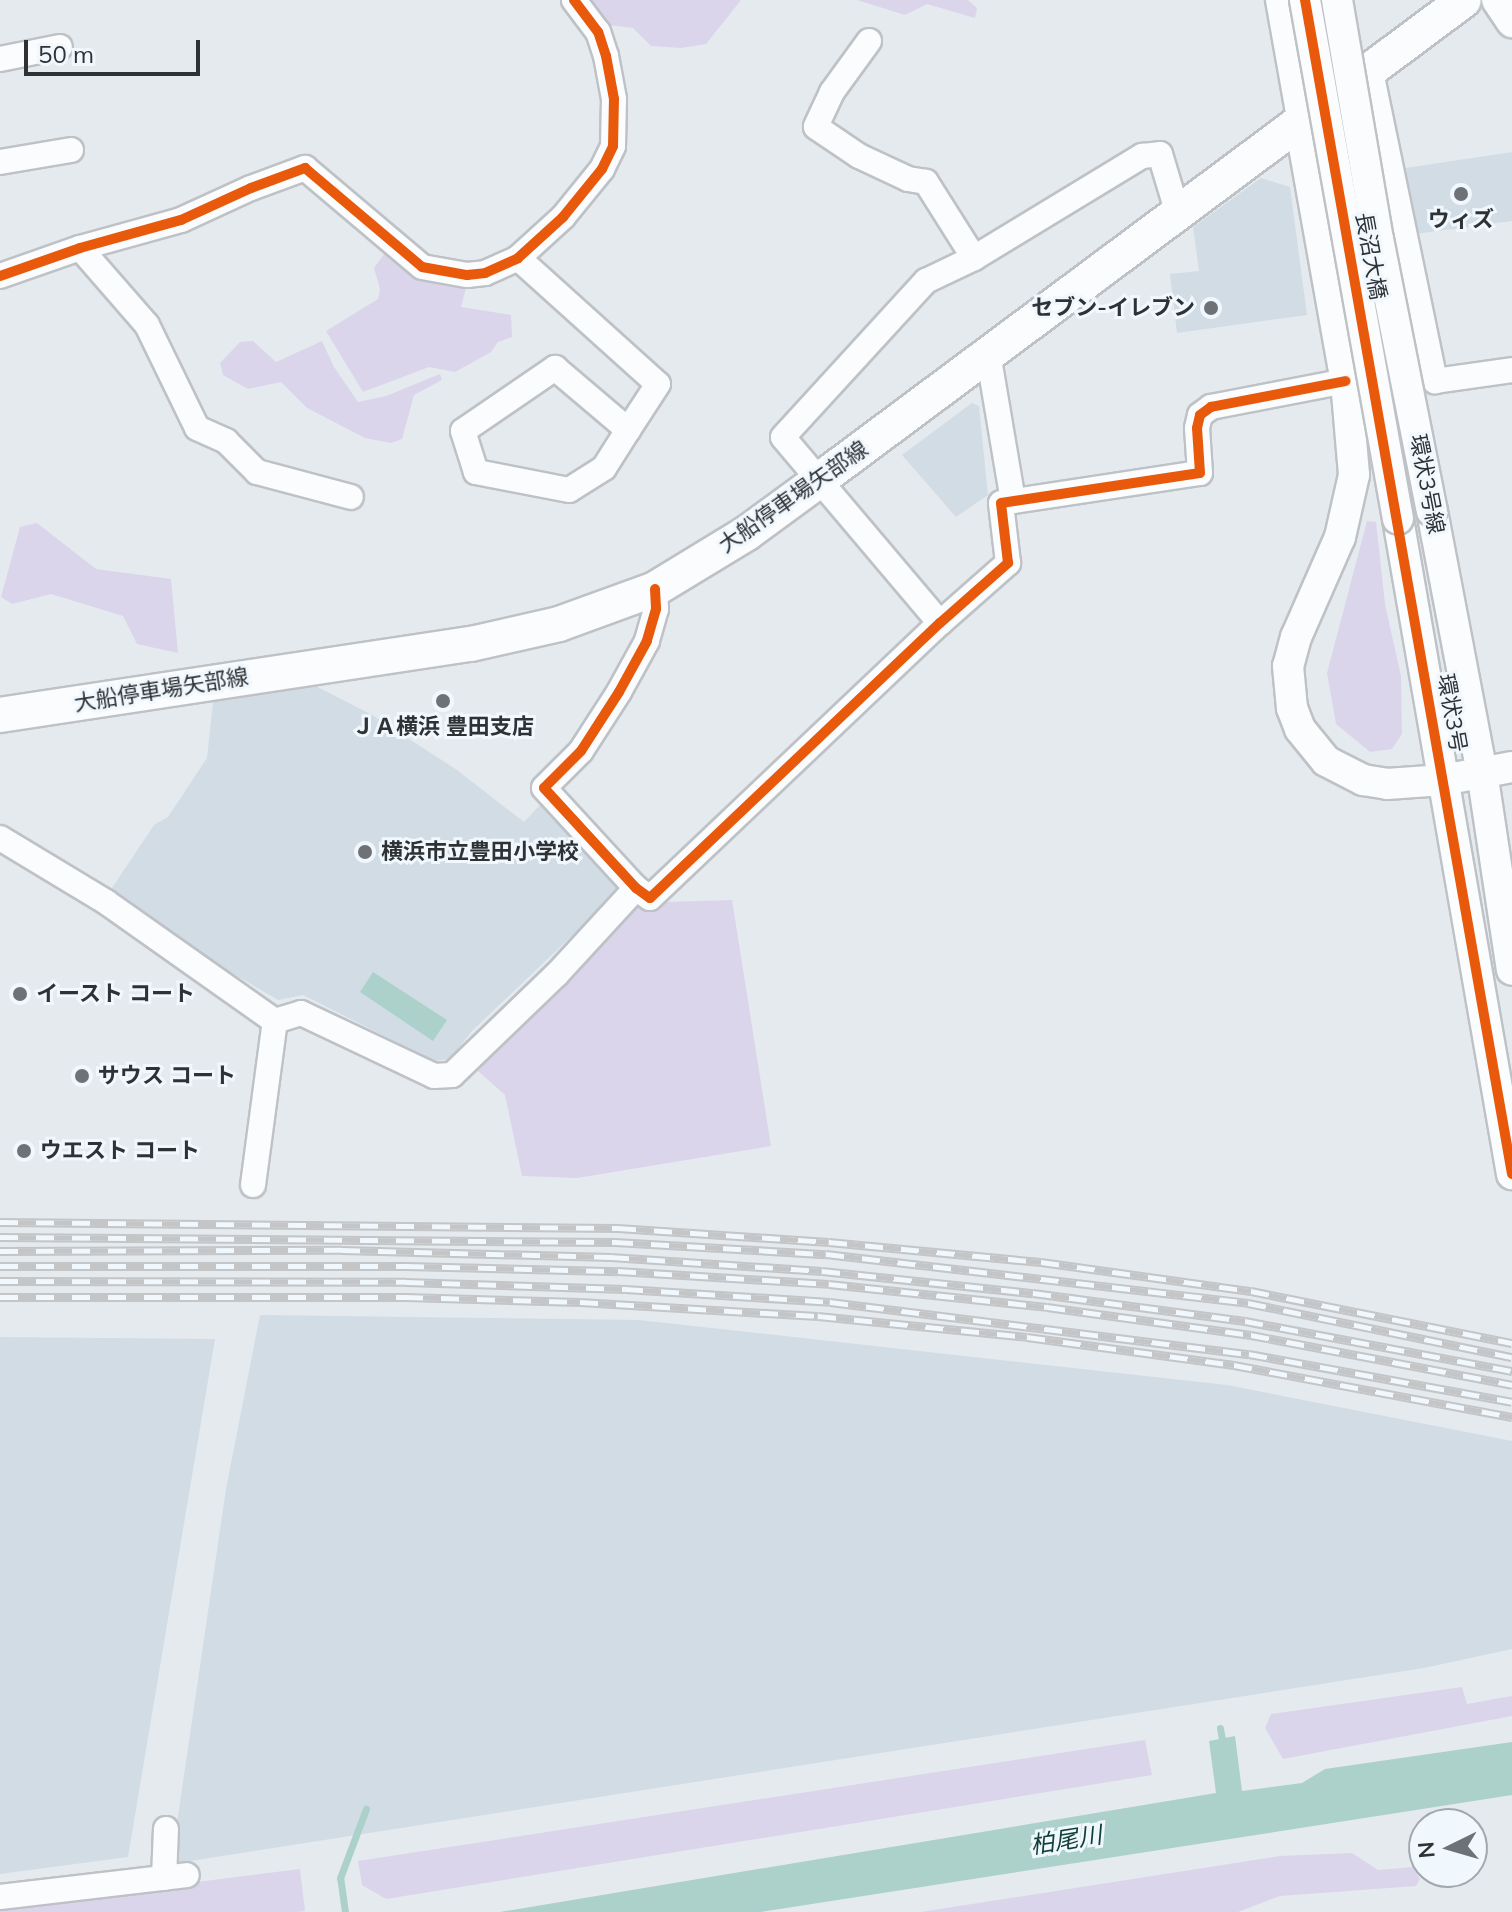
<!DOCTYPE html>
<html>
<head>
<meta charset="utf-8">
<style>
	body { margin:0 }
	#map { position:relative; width:1512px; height:1912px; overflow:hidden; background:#e5eaef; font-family:Mulish,"Noto Sans JP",sans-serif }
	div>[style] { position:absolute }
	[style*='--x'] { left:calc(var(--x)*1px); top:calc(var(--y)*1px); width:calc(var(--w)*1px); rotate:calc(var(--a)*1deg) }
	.built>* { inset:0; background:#d2dce5 }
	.green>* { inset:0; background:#dbd5eb }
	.water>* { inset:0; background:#abd1ca }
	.stream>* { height:7px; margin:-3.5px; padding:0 3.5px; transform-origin:3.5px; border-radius:3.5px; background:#abd1ca }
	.roads { filter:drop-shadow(2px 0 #bec2c6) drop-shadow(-2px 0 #bec2c6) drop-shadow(0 2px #bec2c6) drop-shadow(0 -2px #bec2c6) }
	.minor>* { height:24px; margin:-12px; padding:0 12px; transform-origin:12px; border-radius:12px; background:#fbfcfd }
	.tertiary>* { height:30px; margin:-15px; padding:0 15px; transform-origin:15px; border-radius:15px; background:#fbfcfd }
	.secondary>* { height:34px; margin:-17px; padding:0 17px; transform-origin:17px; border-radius:17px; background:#fbfcfd }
	.rail>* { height:9px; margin-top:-4.5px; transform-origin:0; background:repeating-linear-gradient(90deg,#f0f8fe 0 18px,#c4c5c7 0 36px); box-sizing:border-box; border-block:2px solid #c4c5c7 }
	.bridges { filter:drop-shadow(2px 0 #bec2c6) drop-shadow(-2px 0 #bec2c6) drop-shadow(0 2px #bec2c6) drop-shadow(0 -2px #bec2c6) }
	.tertiary-bridge>* { height:30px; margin:-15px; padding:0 15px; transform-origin:15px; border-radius:15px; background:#fbfcfd }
	.cycleway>* { height:10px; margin:-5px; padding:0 5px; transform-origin:5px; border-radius:5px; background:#e8590c }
	.dots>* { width:22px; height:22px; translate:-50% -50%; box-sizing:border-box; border:4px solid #f0f8fe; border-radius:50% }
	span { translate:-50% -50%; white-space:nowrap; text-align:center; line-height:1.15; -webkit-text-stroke:6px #f0f8fe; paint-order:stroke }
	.poi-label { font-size:22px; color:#2e3235; font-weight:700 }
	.right { translate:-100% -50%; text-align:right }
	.left { translate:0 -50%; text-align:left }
	.street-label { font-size:22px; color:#2e3235 }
	.water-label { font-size:24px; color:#103f37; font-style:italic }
	.north { position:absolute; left:1408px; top:1808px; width:80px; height:80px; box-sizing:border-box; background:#f0f8fe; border:2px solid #a2a9ae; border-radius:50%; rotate:265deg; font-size:22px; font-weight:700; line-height:32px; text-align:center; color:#2e3235 }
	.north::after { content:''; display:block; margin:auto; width:28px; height:36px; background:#6e7276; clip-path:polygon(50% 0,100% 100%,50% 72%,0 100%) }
	.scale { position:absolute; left:24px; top:40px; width:176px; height:36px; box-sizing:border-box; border:4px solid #2e3235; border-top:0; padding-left:10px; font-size:24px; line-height:28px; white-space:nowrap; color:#2e3235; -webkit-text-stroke:6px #f0f8fe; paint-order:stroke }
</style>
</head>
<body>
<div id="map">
	<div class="built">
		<i style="clip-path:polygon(1512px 152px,1512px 221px,1415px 234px,1406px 168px)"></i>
		<i style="clip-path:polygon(1261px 178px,1290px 187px,1307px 315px,1177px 333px,1170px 274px,1199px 271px,1193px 227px)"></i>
		<i style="clip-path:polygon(972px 403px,979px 406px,988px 495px,956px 517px,902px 455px)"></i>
		<i style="clip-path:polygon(308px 682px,372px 715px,457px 770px,524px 822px,544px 801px,622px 888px,472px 1031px,450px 1059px,434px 1061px,303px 995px,278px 1000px,138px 918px,108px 894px,154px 825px,168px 817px,207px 758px,214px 693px)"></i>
		<i style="clip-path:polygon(260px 1315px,639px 1320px,1227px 1385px,1512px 1441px,1512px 1649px,1424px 1668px,171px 1864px,226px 1489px)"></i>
		<i style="clip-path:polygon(0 1337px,215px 1339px,128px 1857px,0 1874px)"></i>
	</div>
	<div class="green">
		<i style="clip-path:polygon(585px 0,741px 0,706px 44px,681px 48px,651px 46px,633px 28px,608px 25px)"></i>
		<i style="clip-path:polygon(857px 0,968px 0,977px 8px,975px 18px,927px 4px,905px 15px)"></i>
		<i style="clip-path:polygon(387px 250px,467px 284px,461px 307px,511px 315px,512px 337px,498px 342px,491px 352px,455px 372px,429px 367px,363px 392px,326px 331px,378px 299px,380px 289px,374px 268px)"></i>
		<i style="clip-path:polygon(253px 341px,276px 362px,322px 341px,334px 367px,358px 402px,386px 396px,440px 374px,442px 380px,414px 395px,402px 439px,391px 443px,365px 438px,307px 408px,281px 382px,248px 389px,223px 375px,220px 363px,240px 342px)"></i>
		<i style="clip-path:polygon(1367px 521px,1376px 522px,1385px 604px,1401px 676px,1402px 734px,1392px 749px,1370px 752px,1336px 724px,1327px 673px)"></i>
		<i style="clip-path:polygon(37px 523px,96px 569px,171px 579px,178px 653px,137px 644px,123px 616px,51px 594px,12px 604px,1px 597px,20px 527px)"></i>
		<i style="clip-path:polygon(732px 900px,771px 1146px,577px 1178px,522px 1176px,505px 1095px,470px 1064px,629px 903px)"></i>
		<i style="clip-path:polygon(1462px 1687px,1467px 1704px,1512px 1696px,1512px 1716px,1283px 1759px,1265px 1728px,1271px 1714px)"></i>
		<i style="clip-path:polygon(1145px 1740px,1152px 1775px,386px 1899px,362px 1885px,358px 1861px)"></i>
		<i style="clip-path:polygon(1352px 1853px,1378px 1870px,1413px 1867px,1420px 1879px,1416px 1886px,1280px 1896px,1238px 1912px,921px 1912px,1280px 1856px)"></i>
		<i style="clip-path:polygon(300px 1869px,305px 1911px,297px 1912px,0 1912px,0 1907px)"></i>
	</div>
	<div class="water">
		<i style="clip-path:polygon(373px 972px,447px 1020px,433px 1041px,360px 992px)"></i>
		<i style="clip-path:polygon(1235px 1736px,1242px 1791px,1302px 1783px,1325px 1769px,1512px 1742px,1512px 1795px,761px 1912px,500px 1912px,1216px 1793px,1209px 1741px)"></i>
	</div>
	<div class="stream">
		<i style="--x:1220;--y:1728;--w:17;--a:80"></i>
		<i style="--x:345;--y:1912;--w:34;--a:-98"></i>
		<i style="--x:340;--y:1878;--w:74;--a:-69.4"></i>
	</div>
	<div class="roads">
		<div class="minor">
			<i style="--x:1278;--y:0;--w:126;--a:79.9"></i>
			<i style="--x:869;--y:41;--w:63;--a:126"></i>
			<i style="--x:832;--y:92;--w:38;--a:115"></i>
			<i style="--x:816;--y:127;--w:52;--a:34"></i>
			<i style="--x:859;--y:156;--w:54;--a:25.1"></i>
			<i style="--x:908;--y:179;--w:18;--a:9"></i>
			<i style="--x:926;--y:182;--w:90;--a:57.7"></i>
			<i style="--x:0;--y:59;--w:61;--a:-11.3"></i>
			<i style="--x:1370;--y:67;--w:321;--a:78.3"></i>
			<i style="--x:1435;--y:381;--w:78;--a:-8.1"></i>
			<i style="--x:0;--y:162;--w:72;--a:-9.6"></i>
			<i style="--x:80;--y:248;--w:102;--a:49"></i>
			<i style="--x:147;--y:325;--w:114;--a:64.1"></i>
			<i style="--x:197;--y:428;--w:32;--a:24"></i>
			<i style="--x:226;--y:441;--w:44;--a:45"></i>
			<i style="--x:257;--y:472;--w:97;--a:14.9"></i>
			<i style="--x:518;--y:258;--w:188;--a:42"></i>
			<i style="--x:658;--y:384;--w:55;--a:123.1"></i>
			<i style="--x:628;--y:430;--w:45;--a:122.3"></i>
			<i style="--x:604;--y:468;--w:41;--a:147.8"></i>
			<i style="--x:569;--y:490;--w:95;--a:-169"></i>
			<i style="--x:476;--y:472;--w:43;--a:-107.6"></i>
			<i style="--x:463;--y:431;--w:112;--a:-34.4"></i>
			<i style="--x:555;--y:368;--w:96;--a:40.3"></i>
			<i style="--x:0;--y:276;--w:85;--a:-19.3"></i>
			<i style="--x:80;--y:248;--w:105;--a:-15.5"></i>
			<i style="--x:181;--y:220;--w:77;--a:-24.6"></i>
			<i style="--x:251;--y:188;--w:58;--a:-20.3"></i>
			<i style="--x:305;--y:168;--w:153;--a:40.2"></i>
			<i style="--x:422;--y:267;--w:46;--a:10.1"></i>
			<i style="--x:467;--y:275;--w:18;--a:-6"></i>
			<i style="--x:485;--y:273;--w:36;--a:-24"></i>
			<i style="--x:518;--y:258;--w:61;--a:-42.3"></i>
			<i style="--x:563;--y:217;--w:62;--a:-50.9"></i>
			<i style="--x:602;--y:169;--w:25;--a:-64"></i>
			<i style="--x:613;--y:146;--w:47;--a:-88.8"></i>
			<i style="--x:614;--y:99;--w:44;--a:-100.5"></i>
			<i style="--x:606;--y:56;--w:25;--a:-108"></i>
			<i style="--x:598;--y:32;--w:40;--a:-127"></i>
			<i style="--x:988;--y:353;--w:150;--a:80.4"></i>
			<i style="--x:655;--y:589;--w:20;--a:87"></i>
			<i style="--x:656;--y:609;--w:33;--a:106"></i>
			<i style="--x:647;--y:641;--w:58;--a:118.8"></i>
			<i style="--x:619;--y:692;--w:70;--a:122.8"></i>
			<i style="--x:581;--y:751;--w:52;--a:135"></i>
			<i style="--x:544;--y:788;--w:136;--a:47.4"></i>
			<i style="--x:636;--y:888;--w:17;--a:36"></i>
			<i style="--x:650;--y:898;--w:400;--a:-43.5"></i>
			<i style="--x:940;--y:623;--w:91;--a:-41.4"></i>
			<i style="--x:1008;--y:563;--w:60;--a:-96.7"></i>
			<i style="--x:1001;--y:503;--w:201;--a:-8.6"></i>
			<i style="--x:1200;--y:473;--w:45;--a:-93.8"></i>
			<i style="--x:1197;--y:428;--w:13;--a:-77"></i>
			<i style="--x:1200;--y:415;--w:14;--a:-36"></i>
			<i style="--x:1211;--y:407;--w:137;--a:-10.9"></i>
			<i style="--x:940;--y:623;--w:243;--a:-130.2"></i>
			<i style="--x:783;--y:437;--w:212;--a:-47.5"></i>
			<i style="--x:926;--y:281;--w:53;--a:-25.6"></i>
			<i style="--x:974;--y:258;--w:197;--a:-31.3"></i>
			<i style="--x:1142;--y:156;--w:18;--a:-6"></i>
			<i style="--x:1160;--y:154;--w:63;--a:73.3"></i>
			<i style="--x:0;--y:838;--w:124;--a:31.1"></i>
			<i style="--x:106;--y:902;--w:207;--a:35.2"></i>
			<i style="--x:275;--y:1021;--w:27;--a:-17"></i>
			<i style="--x:301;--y:1013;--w:147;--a:25.3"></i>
			<i style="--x:434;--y:1076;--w:18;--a:-3"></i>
			<i style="--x:452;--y:1075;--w:146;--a:-43.9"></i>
			<i style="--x:557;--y:974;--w:117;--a:-47.4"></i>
			<i style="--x:253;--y:1185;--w:165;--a:-82.4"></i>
			<i style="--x:164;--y:1878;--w:49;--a:-87.7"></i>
			<i style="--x:0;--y:1897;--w:188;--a:-6.7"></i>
		</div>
		<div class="tertiary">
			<i style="--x:1497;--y:0;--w:27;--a:56"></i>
			<i style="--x:1300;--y:124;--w:261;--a:79.9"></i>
			<i style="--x:1346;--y:381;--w:94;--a:85.1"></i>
			<i style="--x:1354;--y:475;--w:64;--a:102.7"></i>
			<i style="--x:1340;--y:537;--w:109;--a:113.7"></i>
			<i style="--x:1296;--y:637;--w:30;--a:105"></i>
			<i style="--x:1288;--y:666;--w:42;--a:84.6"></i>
			<i style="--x:1292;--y:708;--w:22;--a:69"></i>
			<i style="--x:1300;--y:729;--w:41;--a:50.9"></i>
			<i style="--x:1326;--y:761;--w:42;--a:27.2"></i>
			<i style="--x:1363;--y:780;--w:24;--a:9"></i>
			<i style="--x:1387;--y:784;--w:56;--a:-4.1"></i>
			<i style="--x:1443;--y:780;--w:70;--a:-10.7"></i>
			<i style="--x:1432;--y:511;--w:266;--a:79.2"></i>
			<i style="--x:1482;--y:772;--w:200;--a:81.4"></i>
			<i style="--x:1398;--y:519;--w:665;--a:80.13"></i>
		</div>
		<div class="secondary">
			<i style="--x:0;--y:715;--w:476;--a:-8.6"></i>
			<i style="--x:471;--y:644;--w:90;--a:-12.8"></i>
			<i style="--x:559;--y:624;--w:102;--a:-20"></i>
			<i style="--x:655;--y:589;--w:108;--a:-31.3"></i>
			<i style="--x:747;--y:533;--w:88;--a:-36.2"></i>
			<i style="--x:818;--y:481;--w:805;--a:-36.67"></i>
		</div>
	</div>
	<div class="rail">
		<i style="--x:0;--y:1222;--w:618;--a:0.56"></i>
		<i style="--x:618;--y:1228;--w:211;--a:3.8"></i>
		<i style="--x:829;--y:1242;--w:213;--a:5.4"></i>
		<i style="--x:1041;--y:1262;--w:212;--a:7.9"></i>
		<i style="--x:1251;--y:1291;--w:266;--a:11.3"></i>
		<i style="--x:0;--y:1237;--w:615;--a:0.47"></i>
		<i style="--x:615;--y:1242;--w:211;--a:3.3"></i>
		<i style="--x:826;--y:1254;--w:425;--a:6.6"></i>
		<i style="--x:1248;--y:1303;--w:269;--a:11.6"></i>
		<i style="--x:0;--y:1251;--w:342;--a:-0.2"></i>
		<i style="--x:342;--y:1250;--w:269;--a:1.5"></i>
		<i style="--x:611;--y:1257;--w:211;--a:3.8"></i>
		<i style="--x:822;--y:1271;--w:212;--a:6"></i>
		<i style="--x:1033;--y:1293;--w:214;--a:7.5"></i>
		<i style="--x:1245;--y:1321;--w:272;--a:10.6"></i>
		<i style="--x:0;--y:1266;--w:406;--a:0"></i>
		<i style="--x:406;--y:1266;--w:212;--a:1.4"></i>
		<i style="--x:618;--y:1271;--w:211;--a:3.5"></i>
		<i style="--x:829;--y:1284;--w:219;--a:6"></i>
		<i style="--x:1047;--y:1307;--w:206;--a:7.8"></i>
		<i style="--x:1251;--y:1335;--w:266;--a:10.8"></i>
		<i style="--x:0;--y:1281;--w:406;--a:0.1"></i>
		<i style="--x:406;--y:1282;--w:219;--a:1.8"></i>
		<i style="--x:625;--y:1289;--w:205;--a:3.6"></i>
		<i style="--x:830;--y:1302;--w:422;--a:7.1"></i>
		<i style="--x:1249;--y:1354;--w:267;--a:10.3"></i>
		<i style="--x:0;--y:1297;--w:405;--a:0"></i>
		<i style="--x:405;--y:1297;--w:175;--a:1.6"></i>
		<i style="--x:580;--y:1302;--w:238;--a:3.4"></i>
		<i style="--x:818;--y:1316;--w:210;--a:5.7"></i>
		<i style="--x:1027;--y:1337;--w:209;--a:7.7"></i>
		<i style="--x:1234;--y:1365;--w:283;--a:10.6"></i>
	</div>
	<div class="bridges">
		<div class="tertiary-bridge">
			<i style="--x:1305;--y:0;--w:527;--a:79.84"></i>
			<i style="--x:1337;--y:0;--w:242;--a:80.3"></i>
			<i style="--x:1378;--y:239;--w:277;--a:78.8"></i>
		</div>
	</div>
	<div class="cycleway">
		<i style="--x:1305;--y:0;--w:1192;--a:80"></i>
		<i style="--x:0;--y:276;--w:85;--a:-19.3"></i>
		<i style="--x:80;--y:248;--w:105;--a:-15.5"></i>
		<i style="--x:181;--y:220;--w:77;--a:-24.6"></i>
		<i style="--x:251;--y:188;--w:58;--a:-20.3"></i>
		<i style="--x:305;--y:168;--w:153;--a:40.2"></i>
		<i style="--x:422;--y:267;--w:46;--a:10.1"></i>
		<i style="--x:467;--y:275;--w:18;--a:-6"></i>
		<i style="--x:485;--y:273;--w:36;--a:-24"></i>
		<i style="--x:518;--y:258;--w:61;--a:-42.3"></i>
		<i style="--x:563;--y:217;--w:62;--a:-50.9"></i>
		<i style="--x:602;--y:169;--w:25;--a:-64"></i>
		<i style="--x:613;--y:146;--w:47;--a:-88.8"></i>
		<i style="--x:614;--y:99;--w:44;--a:-100.5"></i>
		<i style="--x:606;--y:56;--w:25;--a:-108"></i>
		<i style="--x:598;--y:32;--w:40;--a:-127"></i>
		<i style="--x:655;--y:589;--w:20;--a:87"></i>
		<i style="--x:656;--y:609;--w:33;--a:106"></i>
		<i style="--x:647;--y:641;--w:58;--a:118.8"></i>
		<i style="--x:619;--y:692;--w:70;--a:122.8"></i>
		<i style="--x:581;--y:751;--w:52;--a:135"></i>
		<i style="--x:544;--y:788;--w:136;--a:47.4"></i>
		<i style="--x:636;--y:888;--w:17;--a:36"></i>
		<i style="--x:650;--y:898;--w:400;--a:-43.5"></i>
		<i style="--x:940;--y:623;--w:91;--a:-41.4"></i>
		<i style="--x:1008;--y:563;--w:60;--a:-96.7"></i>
		<i style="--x:1001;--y:503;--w:201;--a:-8.6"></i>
		<i style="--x:1200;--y:473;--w:45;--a:-93.8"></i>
		<i style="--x:1197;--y:428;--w:13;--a:-77"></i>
		<i style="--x:1200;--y:415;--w:14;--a:-36"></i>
		<i style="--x:1211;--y:407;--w:137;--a:-10.9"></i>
	</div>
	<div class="dots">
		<i style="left:1461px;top:194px;background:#6e7276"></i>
		<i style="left:1211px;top:308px;background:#6e7276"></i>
		<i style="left:443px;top:701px;background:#6e7276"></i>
		<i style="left:365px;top:852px;background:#6e7276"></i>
		<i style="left:20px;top:994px;background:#6e7276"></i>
		<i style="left:82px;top:1076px;background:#6e7276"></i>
		<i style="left:24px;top:1151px;background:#6e7276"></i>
	</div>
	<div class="poi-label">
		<span style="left:1461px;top:220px">ウィズ</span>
		<span class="right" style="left:1195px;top:308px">セブン-イレブン</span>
		<span style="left:443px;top:727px">ＪＡ横浜 豊田支店</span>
		<span class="left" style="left:381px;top:852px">横浜市立豊田小学校</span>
		<span class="left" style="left:36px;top:994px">イースト コート</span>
		<span class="left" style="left:98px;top:1076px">サウス コート</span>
		<span class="left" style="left:40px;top:1151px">ウエスト コート</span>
	</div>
	<div class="street-label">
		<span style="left:1371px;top:256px;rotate:80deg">長沼大橋</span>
		<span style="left:1427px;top:484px;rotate:79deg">環状3号線</span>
		<span style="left:793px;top:497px;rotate:-35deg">大船停車場矢部線</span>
		<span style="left:161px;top:690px;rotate:-9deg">大船停車場矢部線</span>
		<span style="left:1452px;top:713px;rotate:80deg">環状3号</span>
	</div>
	<div class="water-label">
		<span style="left:1066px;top:1840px;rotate:-9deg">柏尾川</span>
	</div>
	<div class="north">N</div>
	<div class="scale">50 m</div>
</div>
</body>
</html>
